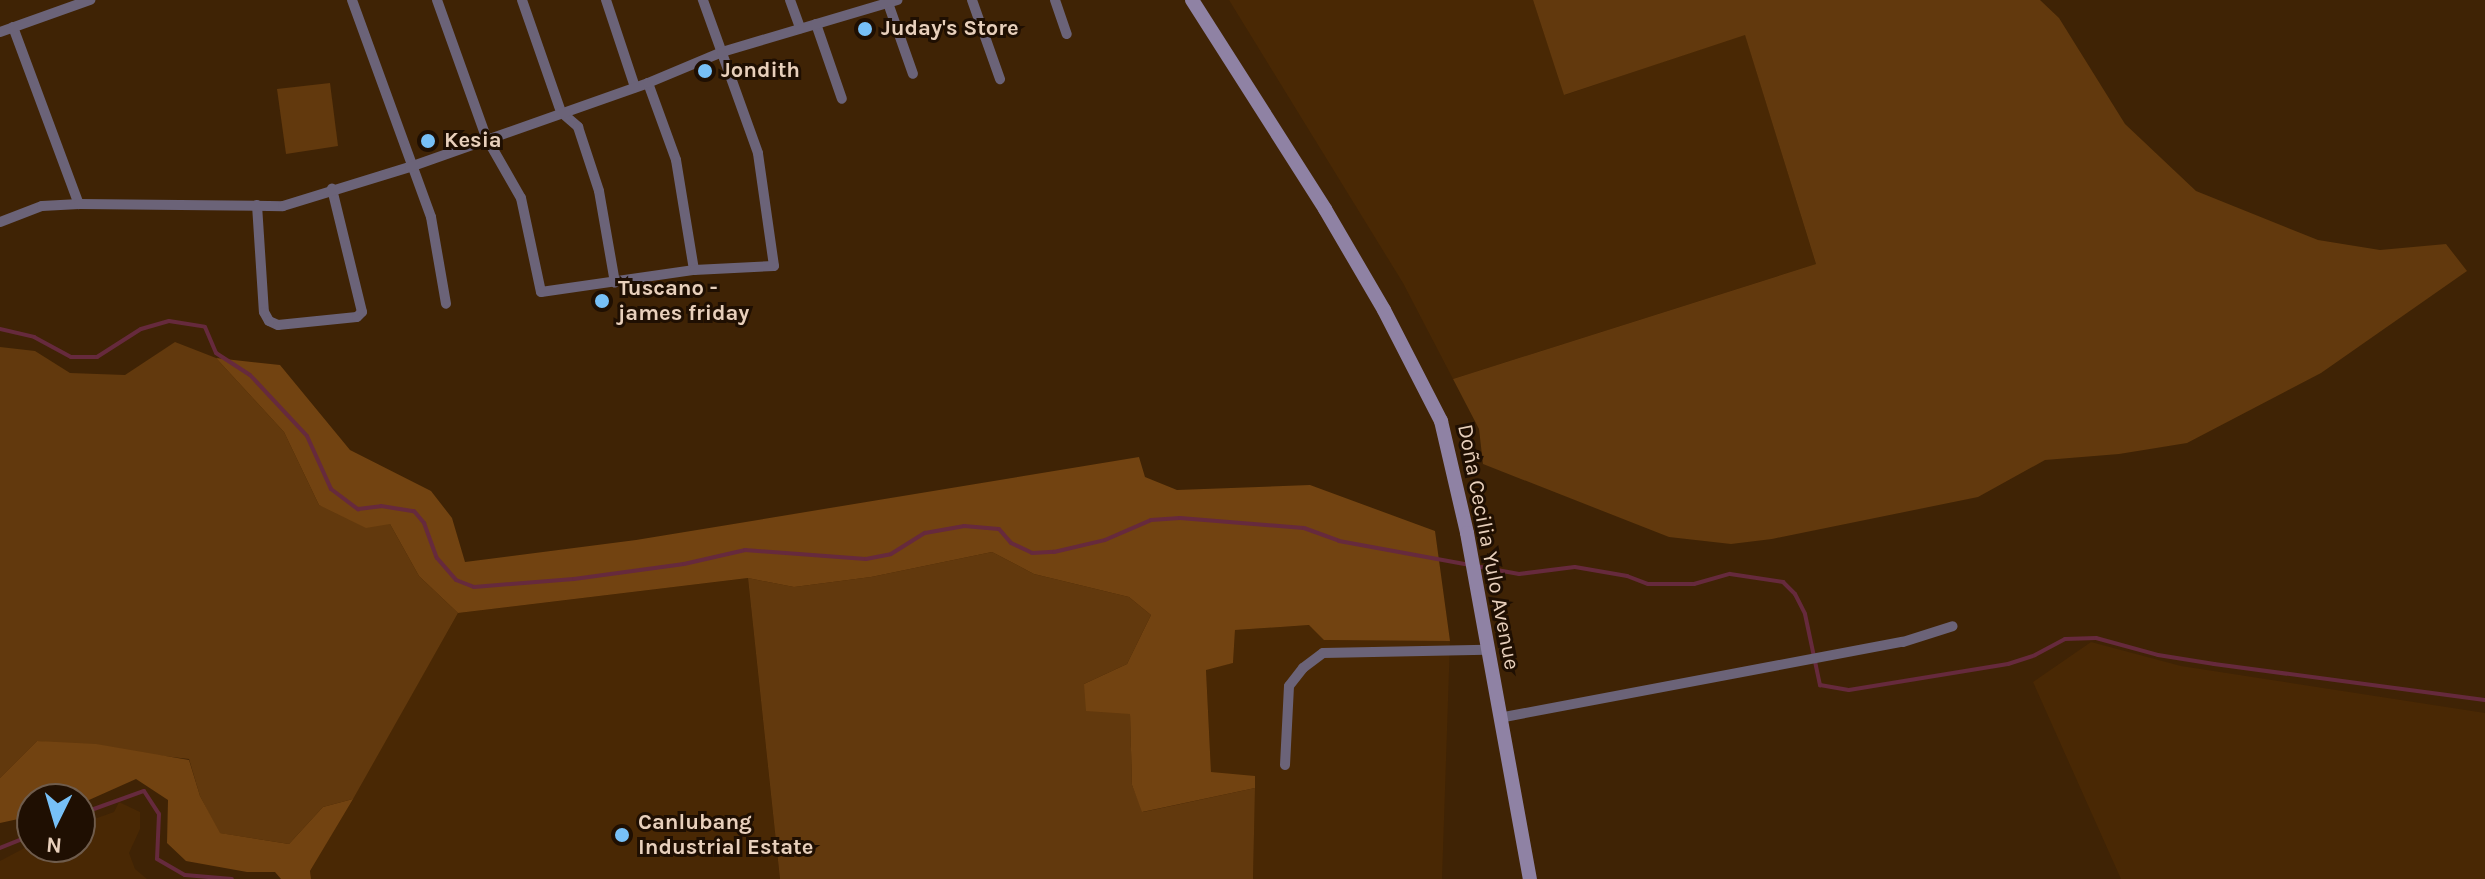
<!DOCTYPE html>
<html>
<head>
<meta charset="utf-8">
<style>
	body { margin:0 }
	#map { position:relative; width:2485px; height:879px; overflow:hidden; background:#3f2305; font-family:Karla,sans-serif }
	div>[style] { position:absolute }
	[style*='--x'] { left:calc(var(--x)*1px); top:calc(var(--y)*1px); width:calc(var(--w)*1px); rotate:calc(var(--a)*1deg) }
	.built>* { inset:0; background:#492804 }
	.green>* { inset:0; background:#62390d }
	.forest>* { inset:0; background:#724311 }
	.stream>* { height:4px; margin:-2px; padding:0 2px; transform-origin:2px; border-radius:2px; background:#662a3d }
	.minor>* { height:10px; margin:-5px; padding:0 5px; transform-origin:5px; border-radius:5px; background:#6b6378 }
	.secondary>* { height:14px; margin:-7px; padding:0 7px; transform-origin:7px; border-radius:7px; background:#8f82a4 }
	.dots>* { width:22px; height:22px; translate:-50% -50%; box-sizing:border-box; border:4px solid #1f0f02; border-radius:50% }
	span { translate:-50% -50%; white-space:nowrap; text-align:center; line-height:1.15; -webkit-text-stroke:6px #1f0f02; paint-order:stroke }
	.poi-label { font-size:22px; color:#e8d0bc; font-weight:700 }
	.left { translate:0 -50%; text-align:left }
	.street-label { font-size:22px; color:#e8d0bc }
	.north { position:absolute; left:16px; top:783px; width:80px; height:80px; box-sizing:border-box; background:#1f0f02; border:2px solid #6f5c4c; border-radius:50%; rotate:185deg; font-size:22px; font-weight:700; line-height:32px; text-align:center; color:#e8d0bc }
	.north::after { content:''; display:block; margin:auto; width:28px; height:36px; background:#77c0f7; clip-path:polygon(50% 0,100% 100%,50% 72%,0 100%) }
</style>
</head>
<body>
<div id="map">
	<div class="built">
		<i style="clip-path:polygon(1229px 0,1533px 0,1565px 95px,1745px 34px,1816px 264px,1453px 379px,1403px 283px)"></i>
		<i style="clip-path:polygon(748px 578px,780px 879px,311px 879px,310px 871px,458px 613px)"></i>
		<i style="clip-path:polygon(1310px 625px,1325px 640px,1450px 641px,1442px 879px,1253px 879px,1255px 777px,1211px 773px,1206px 669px,1233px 663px,1235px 630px)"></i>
		<i style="clip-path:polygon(2091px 642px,2181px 666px,2485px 713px,2485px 879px,2121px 879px,2033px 682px)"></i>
		<i style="clip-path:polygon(119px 802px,140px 812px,140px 829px,129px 853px,135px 869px,147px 879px,0 879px,0 861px,32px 844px,32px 847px,80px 847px,80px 824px,114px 812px)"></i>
	</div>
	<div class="green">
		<i style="clip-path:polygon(1533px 0,2040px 0,2059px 18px,2125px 124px,2196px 191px,2318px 240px,2380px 250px,2446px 244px,2467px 271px,2321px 373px,2187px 443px,2119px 454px,2045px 460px,1978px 497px,1772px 539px,1731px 544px,1669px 537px,1483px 464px,1479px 429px,1453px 379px,1816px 264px,1745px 35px,1564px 95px)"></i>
		<i style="clip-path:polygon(330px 83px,338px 146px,286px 154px,277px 89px)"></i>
		<i style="clip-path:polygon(175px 342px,216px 358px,284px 432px,319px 505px,390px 524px,419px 576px,458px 613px,353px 799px,323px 807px,289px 844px,219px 833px,200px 796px,189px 759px,37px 741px,0 778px,0 347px,35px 351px,70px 373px,125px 375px)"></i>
		<i style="clip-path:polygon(992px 552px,1034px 574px,1129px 597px,1151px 615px,1127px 664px,1084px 684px,1130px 713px,1132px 785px,1143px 812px,1255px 788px,1253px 879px,780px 879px,748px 578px,794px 587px,871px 577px)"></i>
	</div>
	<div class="forest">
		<i style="clip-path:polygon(216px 358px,280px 365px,350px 450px,431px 491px,452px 518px,465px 562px,636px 540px,1139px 457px,1145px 477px,1177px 490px,1310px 485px,1435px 531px,1450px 641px,1324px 640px,1309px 625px,1235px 630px,1233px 663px,1206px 670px,1211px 772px,1255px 776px,1255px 788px,1142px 812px,1132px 785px,1130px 714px,1086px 711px,1084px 684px,1127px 664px,1151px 615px,1129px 597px,1034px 574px,992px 552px,871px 577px,794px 587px,748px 578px,458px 613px,419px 576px,390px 524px,366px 528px,319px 505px,284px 432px)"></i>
		<i style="clip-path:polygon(37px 741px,96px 744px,189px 760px,200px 796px,220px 833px,289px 844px,323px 807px,353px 799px,310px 871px,311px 879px,281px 879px,275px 872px,247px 872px,186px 861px,167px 843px,168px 800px,136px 779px,80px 804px,80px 799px,32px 799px,32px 816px,0 823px,0 778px)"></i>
	</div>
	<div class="stream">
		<i style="--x:0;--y:329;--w:35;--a:13"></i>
		<i style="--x:34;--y:337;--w:42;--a:28.4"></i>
		<i style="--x:71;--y:357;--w:26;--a:0"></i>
		<i style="--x:97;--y:357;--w:52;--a:-32.5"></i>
		<i style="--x:141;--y:329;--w:29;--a:-16"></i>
		<i style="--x:169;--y:321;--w:36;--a:9"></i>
		<i style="--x:205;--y:327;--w:28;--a:67"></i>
		<i style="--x:216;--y:353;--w:40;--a:32.9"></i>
		<i style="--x:250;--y:375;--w:83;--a:46.9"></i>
		<i style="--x:307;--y:436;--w:58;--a:65.6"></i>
		<i style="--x:331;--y:489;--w:34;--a:37"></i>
		<i style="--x:358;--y:509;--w:23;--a:-7"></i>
		<i style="--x:381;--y:506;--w:33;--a:9"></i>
		<i style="--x:414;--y:511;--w:16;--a:50"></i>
		<i style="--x:424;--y:523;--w:37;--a:70"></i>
		<i style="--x:437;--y:558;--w:29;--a:49"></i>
		<i style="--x:456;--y:580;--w:19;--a:21"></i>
		<i style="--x:474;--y:587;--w:100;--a:-4.6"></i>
		<i style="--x:574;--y:579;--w:111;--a:-7.8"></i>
		<i style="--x:684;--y:564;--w:63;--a:-12.9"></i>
		<i style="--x:745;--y:550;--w:121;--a:4.3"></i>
		<i style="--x:866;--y:559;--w:25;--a:-11"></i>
		<i style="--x:891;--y:554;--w:40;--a:-32"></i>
		<i style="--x:925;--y:533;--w:40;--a:-10"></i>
		<i style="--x:964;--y:526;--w:35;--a:5"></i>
		<i style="--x:999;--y:529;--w:18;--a:49"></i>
		<i style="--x:1011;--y:543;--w:23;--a:25"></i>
		<i style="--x:1032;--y:553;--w:22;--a:-3"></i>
		<i style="--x:1054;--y:552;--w:52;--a:-13.2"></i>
		<i style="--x:1105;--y:540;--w:50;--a:-23.5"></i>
		<i style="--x:1151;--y:520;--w:29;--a:-4"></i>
		<i style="--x:1180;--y:518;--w:124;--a:4.6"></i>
		<i style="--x:1304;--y:528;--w:37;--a:20"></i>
		<i style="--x:1339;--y:541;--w:183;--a:10.4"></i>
		<i style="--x:1519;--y:574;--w:56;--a:-7.1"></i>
		<i style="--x:1575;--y:567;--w:53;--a:9.8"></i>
		<i style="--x:1627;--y:576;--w:22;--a:21"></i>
		<i style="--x:1648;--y:584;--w:46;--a:0"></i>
		<i style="--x:1694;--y:584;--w:37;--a:-16"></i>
		<i style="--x:1730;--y:574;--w:54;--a:8.6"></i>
		<i style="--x:1783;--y:582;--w:17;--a:45"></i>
		<i style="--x:1795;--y:594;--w:22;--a:63"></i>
		<i style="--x:1805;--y:614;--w:73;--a:78.1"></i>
		<i style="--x:1820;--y:685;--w:29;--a:10"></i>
		<i style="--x:1849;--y:690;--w:161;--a:-9.3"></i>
		<i style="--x:2008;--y:664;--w:28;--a:-18"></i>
		<i style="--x:2035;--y:655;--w:34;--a:-28"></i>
		<i style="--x:2065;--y:639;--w:31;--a:-2"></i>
		<i style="--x:2096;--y:638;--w:64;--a:15.3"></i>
		<i style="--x:2158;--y:655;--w:57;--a:9.1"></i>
		<i style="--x:2214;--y:664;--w:273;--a:7.6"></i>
		<i style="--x:80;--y:814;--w:68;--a:-19.8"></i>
		<i style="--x:144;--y:791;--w:27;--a:57"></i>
		<i style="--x:159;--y:814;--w:45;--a:92.5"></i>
		<i style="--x:157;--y:859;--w:32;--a:30"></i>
		<i style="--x:185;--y:875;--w:47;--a:4.9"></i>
		<i style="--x:0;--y:848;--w:35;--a:-22"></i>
	</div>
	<div class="minor">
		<i style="--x:352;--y:0;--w:231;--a:70"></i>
		<i style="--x:431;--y:217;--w:88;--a:80.2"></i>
		<i style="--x:437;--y:0;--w:145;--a:70.3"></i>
		<i style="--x:486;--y:137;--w:70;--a:60.2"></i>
		<i style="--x:521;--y:198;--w:96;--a:78"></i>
		<i style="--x:541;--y:292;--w:155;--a:-8.2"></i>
		<i style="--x:522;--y:0;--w:119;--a:70.8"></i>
		<i style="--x:561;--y:112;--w:23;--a:41"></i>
		<i style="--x:578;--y:127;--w:67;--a:71.8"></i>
		<i style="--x:599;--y:191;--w:93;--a:80.1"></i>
		<i style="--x:606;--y:0;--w:92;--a:71.6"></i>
		<i style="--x:790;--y:0;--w:30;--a:70"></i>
		<i style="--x:972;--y:0;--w:84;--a:70.5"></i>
		<i style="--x:1055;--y:0;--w:36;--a:71"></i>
		<i style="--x:888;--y:3;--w:75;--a:70.6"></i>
		<i style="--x:816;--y:24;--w:79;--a:70.9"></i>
		<i style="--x:13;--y:27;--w:189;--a:69.6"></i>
		<i style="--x:0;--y:32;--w:96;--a:-19.6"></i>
		<i style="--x:648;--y:83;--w:82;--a:70"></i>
		<i style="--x:676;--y:160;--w:111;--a:80.7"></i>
		<i style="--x:694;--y:270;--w:80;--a:-2.9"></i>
		<i style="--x:774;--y:266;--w:114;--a:-98.1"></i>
		<i style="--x:758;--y:153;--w:163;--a:-109.8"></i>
		<i style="--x:257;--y:205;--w:107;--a:86.3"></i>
		<i style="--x:264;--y:312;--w:10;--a:61"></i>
		<i style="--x:269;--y:321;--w:10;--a:24"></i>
		<i style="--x:278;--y:325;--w:79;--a:-5.8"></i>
		<i style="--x:357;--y:317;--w:7;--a:-45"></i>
		<i style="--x:362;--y:312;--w:127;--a:-103.7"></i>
		<i style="--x:0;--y:222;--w:45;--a:-20.9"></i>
		<i style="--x:42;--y:206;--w:37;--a:-3"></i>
		<i style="--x:79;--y:204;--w:204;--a:0.6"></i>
		<i style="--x:283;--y:206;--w:133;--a:-17.1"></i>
		<i style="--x:410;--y:167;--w:252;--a:-19.4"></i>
		<i style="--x:648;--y:83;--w:80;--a:-22.7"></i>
		<i style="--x:722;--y:52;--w:183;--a:-16.5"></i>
		<i style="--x:1499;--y:718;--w:411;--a:-10.7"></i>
		<i style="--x:1903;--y:642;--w:52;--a:-17.7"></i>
		<i style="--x:1285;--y:765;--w:79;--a:-87.1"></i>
		<i style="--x:1289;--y:686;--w:23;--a:-52"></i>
		<i style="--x:1303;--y:668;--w:25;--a:-37"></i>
		<i style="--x:1323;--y:653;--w:163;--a:-1.1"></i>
	</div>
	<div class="secondary">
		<i style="--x:1192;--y:0;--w:248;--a:57.5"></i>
		<i style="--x:1325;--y:209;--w:117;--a:59.7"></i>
		<i style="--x:1384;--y:310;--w:125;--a:62.8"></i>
		<i style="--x:1441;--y:421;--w:115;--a:76.9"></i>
		<i style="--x:1467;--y:533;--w:352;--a:79.7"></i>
	</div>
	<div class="dots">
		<i style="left:865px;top:29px;background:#77c0f7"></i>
		<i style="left:705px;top:71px;background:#77c0f7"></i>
		<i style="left:428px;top:141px;background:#77c0f7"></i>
		<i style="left:602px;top:301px;background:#77c0f7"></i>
		<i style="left:622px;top:835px;background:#77c0f7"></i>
	</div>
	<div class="poi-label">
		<span class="left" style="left:881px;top:29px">Juday's Store</span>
		<span class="left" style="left:721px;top:71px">Jondith</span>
		<span class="left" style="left:444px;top:141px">Kesia</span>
		<span class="left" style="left:618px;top:301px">Tuscano -<br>james friday</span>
		<span class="left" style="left:638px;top:835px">Canlubang<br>Industrial Estate</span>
	</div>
	<div class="street-label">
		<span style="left:1488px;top:547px;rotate:79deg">Doña Cecilia Yulo Avenue</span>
	</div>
	<div class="north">N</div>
</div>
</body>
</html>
